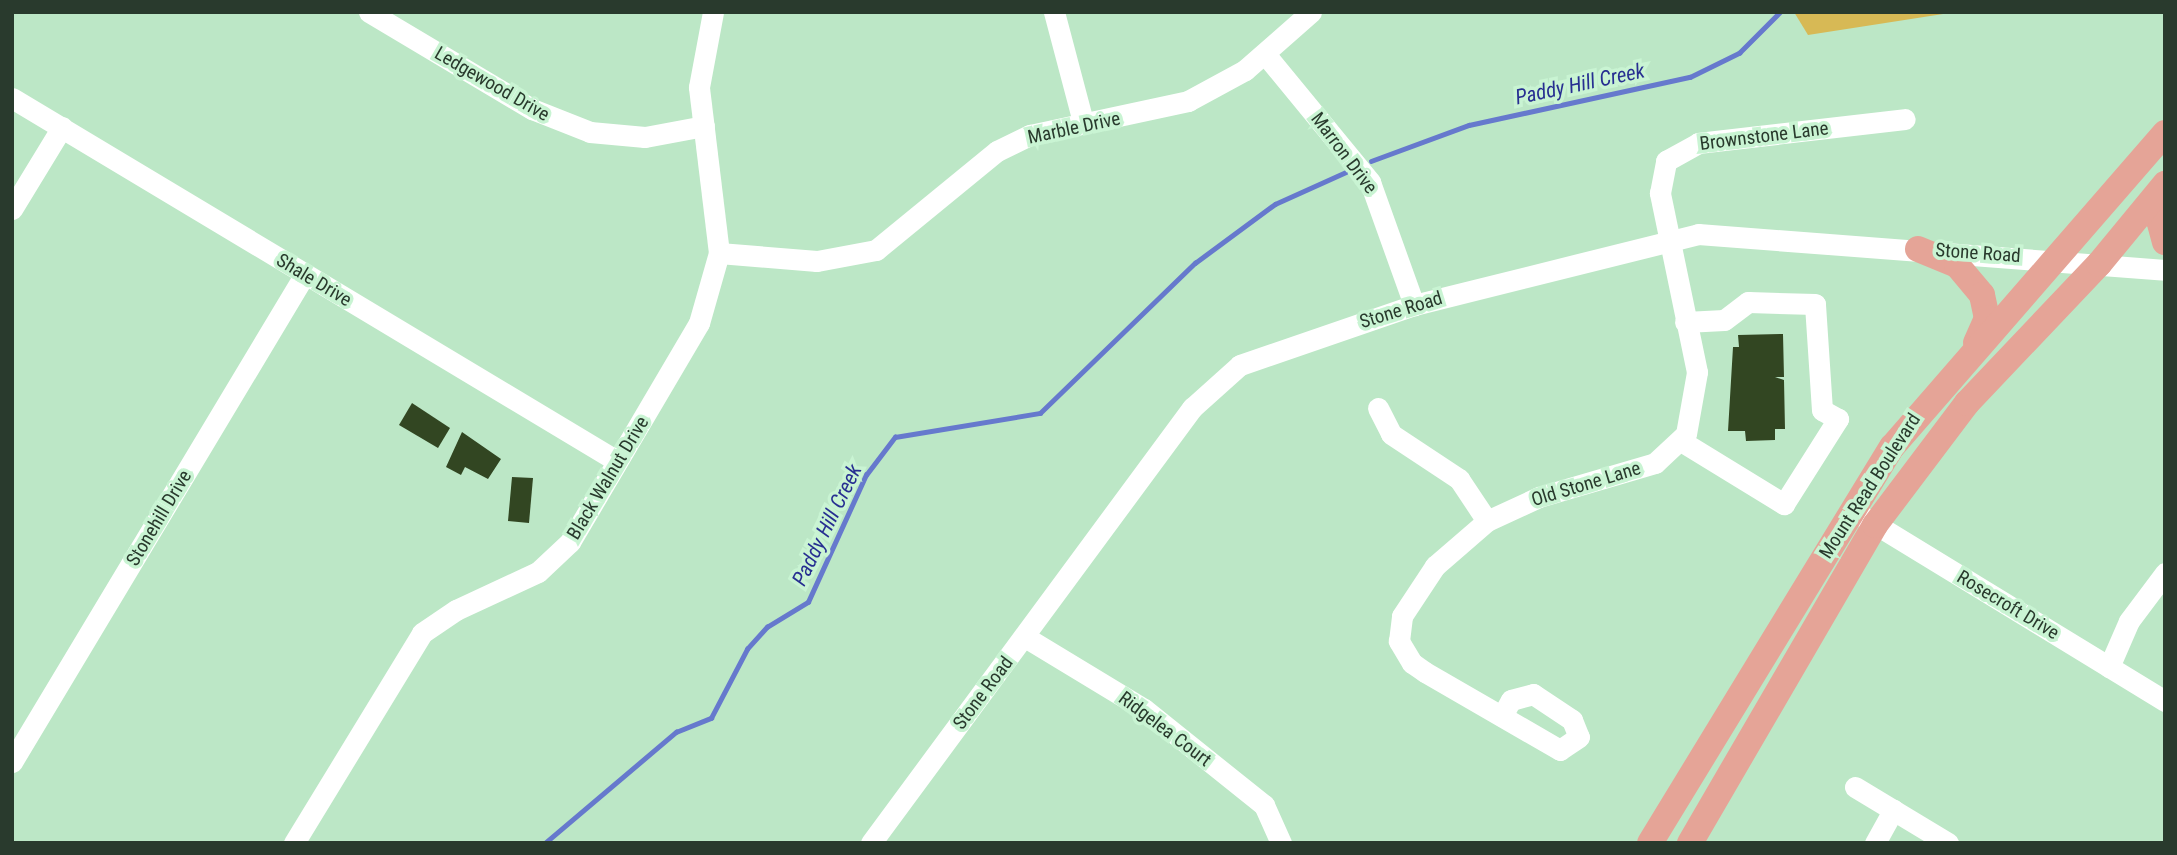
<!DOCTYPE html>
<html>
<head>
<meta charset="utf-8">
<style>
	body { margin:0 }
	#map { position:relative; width:2177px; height:855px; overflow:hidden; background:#bce7c6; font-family:"Roboto Condensed",sans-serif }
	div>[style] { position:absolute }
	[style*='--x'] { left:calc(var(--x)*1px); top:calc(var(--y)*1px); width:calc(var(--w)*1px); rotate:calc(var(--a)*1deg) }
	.green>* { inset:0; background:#d7b955 }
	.stream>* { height:4.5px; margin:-2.25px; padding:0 2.25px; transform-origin:2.25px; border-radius:2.25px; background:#6679cd }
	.building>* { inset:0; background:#324622 }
	.minor>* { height:21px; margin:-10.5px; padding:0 10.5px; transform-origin:10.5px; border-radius:10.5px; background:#fff }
	.major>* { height:26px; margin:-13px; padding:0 13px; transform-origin:13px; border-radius:13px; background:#e5a497 }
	span { translate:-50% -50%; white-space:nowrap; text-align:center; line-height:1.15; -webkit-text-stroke:7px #c9f4d3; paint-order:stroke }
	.street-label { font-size:19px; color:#293a2d }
	.water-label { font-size:21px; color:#272f91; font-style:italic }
	.frame { position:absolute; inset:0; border:14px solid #293a2d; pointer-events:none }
</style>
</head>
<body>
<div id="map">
	<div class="green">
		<i style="clip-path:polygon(1794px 12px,1956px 12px,1808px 35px)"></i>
	</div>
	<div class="stream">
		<i style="--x:1371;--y:161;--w:104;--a:-20.2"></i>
		<i style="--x:1469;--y:125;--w:226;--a:-12.3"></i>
		<i style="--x:1690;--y:77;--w:55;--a:-26.1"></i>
		<i style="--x:1739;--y:53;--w:58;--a:-45"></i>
		<i style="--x:545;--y:843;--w:172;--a:-40.3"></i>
		<i style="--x:676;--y:732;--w:38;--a:-22"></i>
		<i style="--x:711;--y:718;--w:78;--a:-62.4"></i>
		<i style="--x:747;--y:649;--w:30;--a:-48"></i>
		<i style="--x:767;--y:627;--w:48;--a:-31.4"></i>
		<i style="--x:808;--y:602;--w:140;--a:-65.5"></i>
		<i style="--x:866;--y:475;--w:48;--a:-52.7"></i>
		<i style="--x:895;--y:437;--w:147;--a:-9.4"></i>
		<i style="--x:1040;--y:413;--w:216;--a:-44.1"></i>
		<i style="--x:1195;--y:263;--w:99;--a:-36.4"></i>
		<i style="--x:1275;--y:204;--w:78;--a:-24.3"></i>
	</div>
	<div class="building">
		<i style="clip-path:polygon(1783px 334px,1784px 377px,1775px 377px,1784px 380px,1785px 429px,1775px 429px,1775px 440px,1746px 441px,1745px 431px,1728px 431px,1733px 347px,1739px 347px,1738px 335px)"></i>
		<i style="clip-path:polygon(412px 403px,450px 428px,438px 448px,399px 425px)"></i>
		<i style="clip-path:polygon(462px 432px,501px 459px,488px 479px,465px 467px,461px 475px,446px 467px)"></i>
		<i style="clip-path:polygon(512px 477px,533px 478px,529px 523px,508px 521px)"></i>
	</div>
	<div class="minor">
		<i style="--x:369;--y:12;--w:190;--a:30.8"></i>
		<i style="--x:532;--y:109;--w:62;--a:21.6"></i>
		<i style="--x:590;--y:132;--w:55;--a:5.2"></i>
		<i style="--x:645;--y:137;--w:60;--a:-10.6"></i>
		<i style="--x:1054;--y:12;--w:114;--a:75.2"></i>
		<i style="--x:1265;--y:54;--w:166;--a:50.6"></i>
		<i style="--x:1370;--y:182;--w:131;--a:70.3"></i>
		<i style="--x:12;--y:98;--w:706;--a:30.96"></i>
		<i style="--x:12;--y:209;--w:96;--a:-58.6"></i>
		<i style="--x:719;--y:253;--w:98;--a:4.7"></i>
		<i style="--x:817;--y:261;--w:60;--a:-10.6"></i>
		<i style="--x:876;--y:250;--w:156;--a:-39.3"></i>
		<i style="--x:997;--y:151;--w:37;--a:-26"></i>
		<i style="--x:1030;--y:135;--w:162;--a:-12.1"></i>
		<i style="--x:1188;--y:101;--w:65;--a:-28.5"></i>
		<i style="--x:1245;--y:70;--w:88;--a:-41.3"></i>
		<i style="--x:1378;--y:408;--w:29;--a:63"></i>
		<i style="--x:1391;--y:434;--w:82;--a:33.5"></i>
		<i style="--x:1459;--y:479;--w:50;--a:56.3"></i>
		<i style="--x:1681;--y:441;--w:121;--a:31.5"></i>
		<i style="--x:1784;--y:504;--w:101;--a:-57.6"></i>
		<i style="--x:1838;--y:419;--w:18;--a:-151"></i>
		<i style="--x:1822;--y:410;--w:106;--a:-93.8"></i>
		<i style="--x:1815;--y:304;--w:67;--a:-178.3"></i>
		<i style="--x:1748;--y:302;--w:30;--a:143"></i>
		<i style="--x:1724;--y:320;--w:39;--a:177"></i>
		<i style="--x:1862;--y:516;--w:355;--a:31.4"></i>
		<i style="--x:1025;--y:637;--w:139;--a:31.2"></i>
		<i style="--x:1144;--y:709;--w:154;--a:38.7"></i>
		<i style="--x:1264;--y:805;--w:42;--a:65.9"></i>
		<i style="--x:2109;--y:667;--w:50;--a:-66.5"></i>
		<i style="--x:2129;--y:621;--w:60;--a:-53.1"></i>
		<i style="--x:1502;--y:716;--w:18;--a:-61"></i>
		<i style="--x:1511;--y:700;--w:23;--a:-15"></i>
		<i style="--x:1533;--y:694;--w:47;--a:33.7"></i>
		<i style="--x:1572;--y:720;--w:18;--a:68"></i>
		<i style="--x:1579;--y:737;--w:23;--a:146"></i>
		<i style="--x:1560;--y:750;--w:156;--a:-150"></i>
		<i style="--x:1425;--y:672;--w:16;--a:-145"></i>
		<i style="--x:1412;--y:663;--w:26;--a:-121"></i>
		<i style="--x:1399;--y:641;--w:25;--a:-83"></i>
		<i style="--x:1402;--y:616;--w:60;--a:-56.6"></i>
		<i style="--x:1435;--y:566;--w:69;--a:-40.9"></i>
		<i style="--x:1487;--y:521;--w:57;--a:-24.8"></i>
		<i style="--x:1539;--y:497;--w:121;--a:-16.3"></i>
		<i style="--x:1655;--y:463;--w:42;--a:-43.1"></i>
		<i style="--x:1686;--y:434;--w:63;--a:-79.9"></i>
		<i style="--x:1697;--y:372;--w:183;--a:-101.7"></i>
		<i style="--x:1660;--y:193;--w:33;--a:-79"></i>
		<i style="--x:1666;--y:161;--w:37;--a:-29"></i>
		<i style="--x:1698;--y:143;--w:208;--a:-6.6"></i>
		<i style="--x:12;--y:762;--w:569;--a:-59.02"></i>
		<i style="--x:1855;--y:787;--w:109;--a:31.1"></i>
		<i style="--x:294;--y:843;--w:246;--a:-58.6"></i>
		<i style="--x:422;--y:633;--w:41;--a:-34.1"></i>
		<i style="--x:456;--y:610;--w:90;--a:-24.9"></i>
		<i style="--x:538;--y:572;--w:44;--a:-43.2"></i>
		<i style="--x:570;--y:542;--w:254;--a:-59.5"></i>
		<i style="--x:699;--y:323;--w:73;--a:-74.1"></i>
		<i style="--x:719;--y:253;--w:167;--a:-96.9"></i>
		<i style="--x:699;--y:87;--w:76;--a:-79.4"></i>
		<i style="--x:871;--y:843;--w:541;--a:-53.58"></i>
		<i style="--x:1192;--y:408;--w:64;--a:-41.9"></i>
		<i style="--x:1240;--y:365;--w:184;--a:-19"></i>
		<i style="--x:1414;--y:305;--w:293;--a:-14"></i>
		<i style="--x:1698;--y:234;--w:468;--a:4.4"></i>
		<i style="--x:1875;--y:843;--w:38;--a:-61"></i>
	</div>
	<div class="major">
		<i style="--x:2165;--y:197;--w:24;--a:105"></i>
		<i style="--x:2159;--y:220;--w:23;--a:75"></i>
		<i style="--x:1918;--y:249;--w:42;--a:22.3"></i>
		<i style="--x:1957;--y:265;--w:39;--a:50"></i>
		<i style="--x:1982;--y:295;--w:24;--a:78"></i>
		<i style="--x:1987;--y:318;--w:27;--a:114"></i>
		<i style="--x:1650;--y:843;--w:464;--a:-58.6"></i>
		<i style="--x:1892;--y:447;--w:416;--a:-49"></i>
		<i style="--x:1690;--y:843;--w:368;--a:-59.8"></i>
		<i style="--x:1875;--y:525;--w:153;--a:-53"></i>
		<i style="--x:1967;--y:403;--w:192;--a:-46.5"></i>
		<i style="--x:2099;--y:264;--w:104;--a:-50.5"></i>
	</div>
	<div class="street-label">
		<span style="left:492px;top:84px;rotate:30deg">Ledgewood Drive</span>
		<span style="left:1074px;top:128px;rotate:-12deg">Marble Drive</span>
		<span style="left:1764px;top:136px;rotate:-7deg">Brownstone Lane</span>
		<span style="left:1344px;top:153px;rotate:53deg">Marron Drive</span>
		<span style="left:1978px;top:253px;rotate:4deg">Stone Road</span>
		<span style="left:314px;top:280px;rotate:31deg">Shale Drive</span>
		<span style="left:1401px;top:310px;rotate:-17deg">Stone Road</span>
		<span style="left:608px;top:478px;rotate:-59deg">Black Walnut Drive</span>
		<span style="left:1586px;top:484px;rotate:-17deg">Old Stone Lane</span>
		<span style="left:1870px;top:486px;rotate:-57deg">Mount Read Boulevard</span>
		<span style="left:159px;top:518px;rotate:-59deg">Stonehill Drive</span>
		<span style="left:2008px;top:605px;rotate:31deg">Rosecroft Drive</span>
		<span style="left:983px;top:693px;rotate:-53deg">Stone Road</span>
		<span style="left:1165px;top:729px;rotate:37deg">Ridgelea Court</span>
	</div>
	<div class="water-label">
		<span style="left:1580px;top:84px;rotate:-12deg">Paddy Hill Creek</span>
		<span style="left:827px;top:525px;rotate:-64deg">Paddy Hill Creek</span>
	</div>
	<div class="frame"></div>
</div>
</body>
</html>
